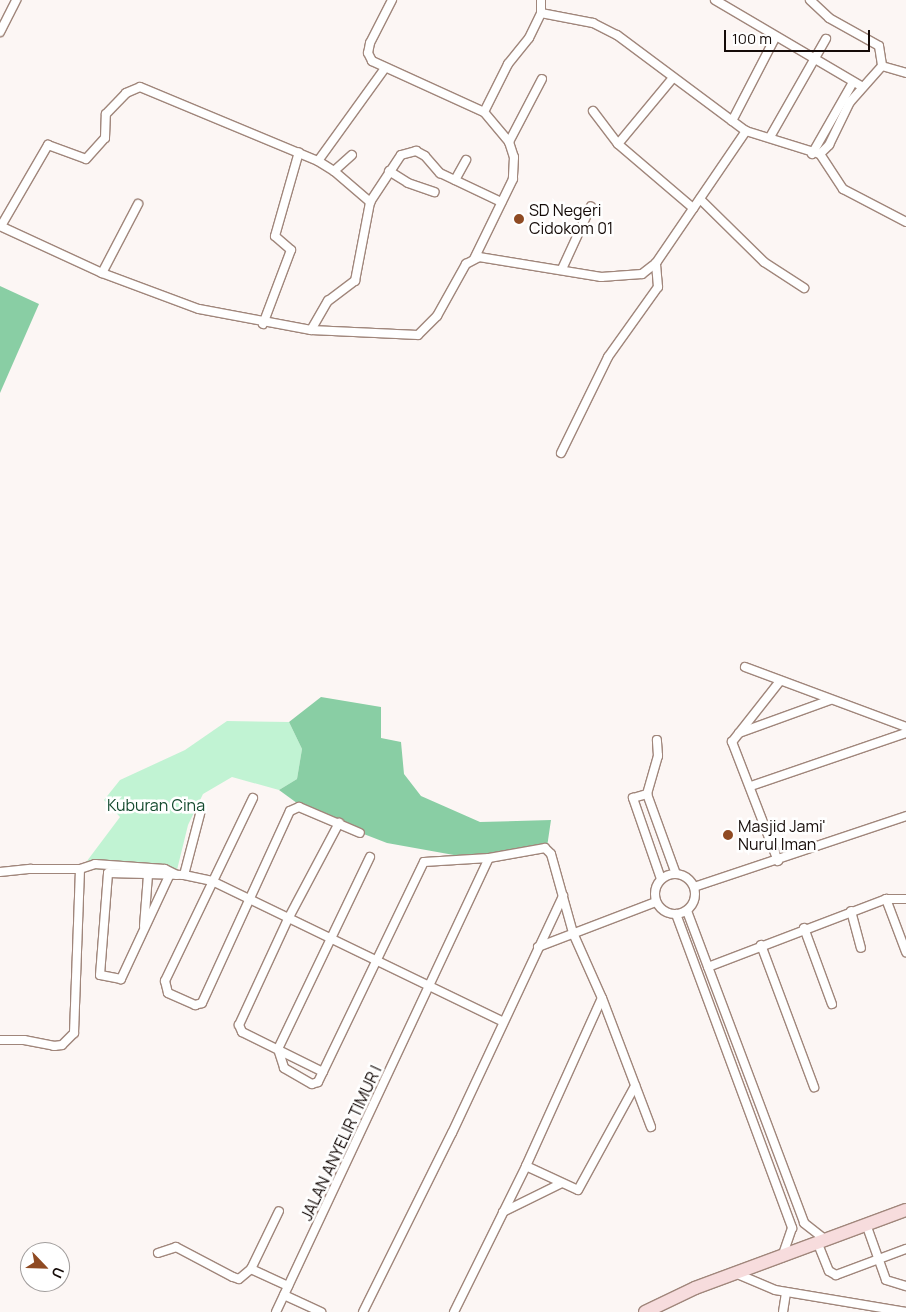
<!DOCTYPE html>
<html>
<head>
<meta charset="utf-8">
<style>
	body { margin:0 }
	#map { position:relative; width:906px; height:1312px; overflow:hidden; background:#fcf6f4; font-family:Manrope,sans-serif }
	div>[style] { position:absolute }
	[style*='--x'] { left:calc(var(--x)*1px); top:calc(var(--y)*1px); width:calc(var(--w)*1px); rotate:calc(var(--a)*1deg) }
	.green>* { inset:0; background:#c1f3d3 }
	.forest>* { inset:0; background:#89cea4 }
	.roads { filter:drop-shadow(1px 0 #a0867b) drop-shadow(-1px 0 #a0867b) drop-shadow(0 1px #a0867b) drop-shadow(0 -1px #a0867b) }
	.minor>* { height:8px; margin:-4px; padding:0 4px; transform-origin:4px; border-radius:4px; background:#fff }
	.minor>.ring { margin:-4px; padding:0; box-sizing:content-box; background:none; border:8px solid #fff; border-radius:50% }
	.primary>* { height:12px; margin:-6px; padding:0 6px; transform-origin:6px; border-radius:6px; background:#f7dcdd }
	.dots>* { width:14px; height:14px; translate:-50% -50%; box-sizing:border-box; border:2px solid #fff; border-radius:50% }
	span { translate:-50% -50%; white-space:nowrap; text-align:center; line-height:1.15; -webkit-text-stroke:5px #fff; paint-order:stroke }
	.poi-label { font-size:16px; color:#150b08 }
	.left { translate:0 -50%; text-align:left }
	.park-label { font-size:16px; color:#144a2e }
	.street-label { font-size:16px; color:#150b08 }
	.north { position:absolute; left:20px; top:1242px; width:50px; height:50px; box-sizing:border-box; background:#fff; border:1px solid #a19d9c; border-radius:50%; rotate:114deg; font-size:14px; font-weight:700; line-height:20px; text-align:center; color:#150b08 }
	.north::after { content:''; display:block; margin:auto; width:18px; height:22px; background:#8f4a22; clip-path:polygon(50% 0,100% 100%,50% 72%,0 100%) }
	.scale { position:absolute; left:724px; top:30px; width:146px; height:22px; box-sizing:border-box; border:2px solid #150b08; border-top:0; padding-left:6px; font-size:15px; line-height:18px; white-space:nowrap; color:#150b08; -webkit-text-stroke:4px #fff; paint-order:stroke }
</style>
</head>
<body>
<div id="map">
	<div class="green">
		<i style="clip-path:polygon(227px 721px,289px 722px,302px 749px,297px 779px,279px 790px,232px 777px,203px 794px,188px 825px,176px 874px,81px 869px,120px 817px,104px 800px,120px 780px,185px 750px)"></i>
	</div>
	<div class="forest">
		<i style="clip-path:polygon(0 286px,39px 304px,0 393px)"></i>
		<i style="clip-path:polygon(321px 697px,381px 707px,381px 738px,401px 742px,404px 774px,421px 796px,480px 822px,551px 820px,547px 847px,465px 857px,387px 843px,312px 814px,279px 790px,297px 779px,302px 749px,289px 722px)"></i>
	</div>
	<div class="roads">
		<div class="minor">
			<i style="--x:392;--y:0;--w:48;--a:117.1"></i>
			<i style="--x:370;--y:43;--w:10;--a:101"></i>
			<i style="--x:368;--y:53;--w:9;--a:63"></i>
			<i style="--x:372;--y:61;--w:123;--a:24.5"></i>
			<i style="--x:484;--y:112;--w:39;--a:50"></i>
			<i style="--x:509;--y:142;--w:16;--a:72"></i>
			<i style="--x:514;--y:157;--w:22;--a:93"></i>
			<i style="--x:513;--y:179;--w:89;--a:116"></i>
			<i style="--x:541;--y:0;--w:13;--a:90"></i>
			<i style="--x:541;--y:13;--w:53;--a:10.9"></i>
			<i style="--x:593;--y:23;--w:27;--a:27"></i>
			<i style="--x:617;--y:35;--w:161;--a:36.7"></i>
			<i style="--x:715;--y:0;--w:169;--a:30.5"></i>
			<i style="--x:810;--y:0;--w:26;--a:43"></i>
			<i style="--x:829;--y:18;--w:57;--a:29.2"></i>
			<i style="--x:879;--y:46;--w:20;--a:81"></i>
			<i style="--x:0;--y:32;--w:36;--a:-63"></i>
			<i style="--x:593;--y:111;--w:41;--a:52.9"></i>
			<i style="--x:618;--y:144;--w:99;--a:40.5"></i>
			<i style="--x:484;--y:112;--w:54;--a:-63.4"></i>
			<i style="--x:508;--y:64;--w:33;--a:-51"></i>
			<i style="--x:529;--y:38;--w:28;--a:-64"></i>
			<i style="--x:732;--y:121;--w:93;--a:-62.6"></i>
			<i style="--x:770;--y:137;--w:113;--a:-60.3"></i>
			<i style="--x:509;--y:142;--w:71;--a:-62.4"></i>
			<i style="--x:618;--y:144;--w:85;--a:-50.3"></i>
			<i style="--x:812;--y:154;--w:83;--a:-60.3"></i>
			<i style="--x:820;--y:154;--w:42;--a:56.7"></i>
			<i style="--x:843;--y:189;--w:71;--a:27.6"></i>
			<i style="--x:318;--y:161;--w:115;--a:-54.2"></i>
			<i style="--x:334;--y:171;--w:24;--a:-42"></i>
			<i style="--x:389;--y:171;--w:22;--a:32"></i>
			<i style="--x:408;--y:183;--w:28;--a:19"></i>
			<i style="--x:455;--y:180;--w:23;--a:-61"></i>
			<i style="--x:700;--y:199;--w:90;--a:44.5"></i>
			<i style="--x:764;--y:262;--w:48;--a:33"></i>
			<i style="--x:0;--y:226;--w:112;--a:24.7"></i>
			<i style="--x:102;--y:273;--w:103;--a:20.4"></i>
			<i style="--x:199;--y:309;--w:114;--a:10.6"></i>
			<i style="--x:311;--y:330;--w:107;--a:2.7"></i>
			<i style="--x:418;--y:335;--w:27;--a:-45"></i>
			<i style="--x:437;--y:316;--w:60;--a:-60.9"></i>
			<i style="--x:466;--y:264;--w:15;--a:-28"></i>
			<i style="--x:479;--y:257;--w:124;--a:9.3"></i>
			<i style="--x:601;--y:277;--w:41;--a:-4.2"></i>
			<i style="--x:642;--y:274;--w:18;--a:-38"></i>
			<i style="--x:656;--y:263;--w:160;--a:-55.7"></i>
			<i style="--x:746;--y:131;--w:77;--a:17.3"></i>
			<i style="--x:820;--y:154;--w:13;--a:-45"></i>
			<i style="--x:829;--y:145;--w:48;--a:-64"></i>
			<i style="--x:850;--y:102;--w:48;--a:-48.4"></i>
			<i style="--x:882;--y:66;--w:25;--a:16"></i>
			<i style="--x:1;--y:226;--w:94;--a:-59.9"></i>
			<i style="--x:48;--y:145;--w:40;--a:20.2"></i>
			<i style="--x:86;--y:159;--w:28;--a:-48"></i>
			<i style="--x:105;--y:138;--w:24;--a:-88"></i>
			<i style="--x:106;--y:114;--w:29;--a:-46"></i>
			<i style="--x:126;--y:93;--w:15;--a:-23"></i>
			<i style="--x:140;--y:87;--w:193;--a:22.6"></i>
			<i style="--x:318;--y:161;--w:19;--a:32"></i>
			<i style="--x:334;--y:171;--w:48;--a:40.7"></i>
			<i style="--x:370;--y:202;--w:56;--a:-56.6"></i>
			<i style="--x:401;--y:155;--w:16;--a:-15"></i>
			<i style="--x:416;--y:151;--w:10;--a:29"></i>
			<i style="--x:425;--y:156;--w:23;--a:49"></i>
			<i style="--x:440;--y:173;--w:68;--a:25.4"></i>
			<i style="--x:562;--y:269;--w:69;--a:-65.3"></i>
			<i style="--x:102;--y:273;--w:78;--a:-62.4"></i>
			<i style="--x:263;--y:324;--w:79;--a:-69.3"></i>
			<i style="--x:291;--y:250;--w:21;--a:-139"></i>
			<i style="--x:275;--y:236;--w:87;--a:-74.1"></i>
			<i style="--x:311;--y:330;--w:34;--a:-60"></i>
			<i style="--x:328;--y:301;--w:34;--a:-37"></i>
			<i style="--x:355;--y:281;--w:80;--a:-79.2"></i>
			<i style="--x:561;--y:453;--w:107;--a:-63.9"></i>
			<i style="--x:608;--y:357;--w:86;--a:-54.5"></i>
			<i style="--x:658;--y:287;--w:24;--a:-95"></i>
			<i style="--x:745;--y:667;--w:172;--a:20.4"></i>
			<i style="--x:739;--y:733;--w:97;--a:-19.9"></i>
			<i style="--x:751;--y:786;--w:164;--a:-18.9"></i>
			<i style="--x:647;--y:794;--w:40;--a:-74"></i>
			<i style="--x:658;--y:756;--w:16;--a:-94"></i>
			<i style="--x:253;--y:798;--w:203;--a:115.7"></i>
			<i style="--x:165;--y:981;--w:12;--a:76"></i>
			<i style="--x:168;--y:993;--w:30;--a:24"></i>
			<i style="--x:195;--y:1005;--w:7;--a:-16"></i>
			<i style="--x:202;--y:1003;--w:211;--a:-65.4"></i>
			<i style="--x:290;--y:811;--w:10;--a:-24"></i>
			<i style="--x:299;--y:807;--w:66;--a:23.1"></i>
			<i style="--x:370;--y:857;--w:213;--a:115.6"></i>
			<i style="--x:278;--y:1049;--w:20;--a:72"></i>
			<i style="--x:284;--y:1068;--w:32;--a:30"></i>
			<i style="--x:312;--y:1084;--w:6;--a:-18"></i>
			<i style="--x:318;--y:1082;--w:244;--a:-64.3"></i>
			<i style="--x:424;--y:862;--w:65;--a:-3.5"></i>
			<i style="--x:489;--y:858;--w:57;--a:-10.1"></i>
			<i style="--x:545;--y:848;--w:8;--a:45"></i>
			<i style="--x:551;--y:854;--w:82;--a:74.4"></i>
			<i style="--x:573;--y:933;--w:71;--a:66"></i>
			<i style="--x:602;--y:998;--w:138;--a:69.2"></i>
			<i style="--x:778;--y:861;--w:128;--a:-111.1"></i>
			<i style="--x:732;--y:742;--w:78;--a:-51.8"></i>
			<i style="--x:0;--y:872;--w:31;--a:-6"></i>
			<i style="--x:31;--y:869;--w:49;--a:0"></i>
			<i style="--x:80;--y:869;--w:16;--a:-18"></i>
			<i style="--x:95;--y:864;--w:70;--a:4.1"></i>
			<i style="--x:165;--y:869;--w:13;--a:27"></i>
			<i class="ring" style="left:655px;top:874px;width:32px;height:32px"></i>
			<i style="--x:184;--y:875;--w:67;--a:-75.3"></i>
			<i style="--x:169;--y:876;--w:114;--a:115"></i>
			<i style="--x:121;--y:979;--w:21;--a:-169"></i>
			<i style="--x:100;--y:975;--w:102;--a:-85.5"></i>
			<i style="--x:108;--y:873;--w:76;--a:1.5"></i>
			<i style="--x:184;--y:875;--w:29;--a:12"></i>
			<i style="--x:212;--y:881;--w:322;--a:25.8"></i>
			<i style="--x:661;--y:879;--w:86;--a:-109.1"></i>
			<i style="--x:633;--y:798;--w:15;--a:-16"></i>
			<i style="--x:647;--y:794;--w:85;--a:70.1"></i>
			<i style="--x:694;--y:887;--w:224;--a:-18.5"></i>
			<i style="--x:886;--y:899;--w:57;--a:69.3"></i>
			<i style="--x:687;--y:911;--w:333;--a:69.4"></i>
			<i style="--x:804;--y:1223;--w:29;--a:38"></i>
			<i style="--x:851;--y:911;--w:38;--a:75"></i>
			<i style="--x:676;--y:914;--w:335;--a:69.7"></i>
			<i style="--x:792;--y:1228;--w:31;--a:109"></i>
			<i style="--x:144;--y:926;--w:51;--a:-85.5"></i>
			<i style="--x:804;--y:928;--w:81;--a:69.8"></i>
			<i style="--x:761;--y:945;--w:152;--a:69.5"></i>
			<i style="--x:538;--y:947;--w:126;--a:-20.9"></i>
			<i style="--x:708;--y:967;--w:191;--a:-20.9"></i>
			<i style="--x:886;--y:899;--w:20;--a:0"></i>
			<i style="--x:0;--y:1040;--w:24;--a:0"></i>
			<i style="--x:24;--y:1040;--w:31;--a:11"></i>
			<i style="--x:54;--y:1046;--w:8;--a:-7"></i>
			<i style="--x:62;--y:1045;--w:17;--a:-45"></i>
			<i style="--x:74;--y:1033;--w:164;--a:-87.9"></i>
			<i style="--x:323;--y:1072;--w:90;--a:-153.7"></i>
			<i style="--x:242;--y:1032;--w:8;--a:-113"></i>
			<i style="--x:239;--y:1025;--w:117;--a:-65.2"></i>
			<i style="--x:288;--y:919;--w:109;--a:-62"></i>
			<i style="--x:526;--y:1166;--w:57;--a:24.8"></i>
			<i style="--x:578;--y:1190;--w:119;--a:-61.3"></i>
			<i style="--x:503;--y:1212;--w:64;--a:-26.2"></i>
			<i style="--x:866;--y:1224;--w:59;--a:70.3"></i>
			<i style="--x:886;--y:1280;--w:21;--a:17"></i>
			<i style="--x:818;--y:1244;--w:29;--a:68"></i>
			<i style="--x:829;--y:1271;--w:8;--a:30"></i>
			<i style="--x:836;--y:1275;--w:75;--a:-20.4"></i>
			<i style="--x:158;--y:1253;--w:19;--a:-18"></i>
			<i style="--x:176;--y:1247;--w:64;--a:27.8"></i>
			<i style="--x:233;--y:1277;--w:6;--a:18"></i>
			<i style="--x:239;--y:1279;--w:16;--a:-40"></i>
			<i style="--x:251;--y:1269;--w:41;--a:24.7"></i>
			<i style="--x:251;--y:1269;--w:64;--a:-64.2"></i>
			<i style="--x:735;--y:1273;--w:43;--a:23"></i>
			<i style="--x:775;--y:1290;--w:133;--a:9.5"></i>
			<i style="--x:284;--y:1295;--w:41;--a:24.7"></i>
			<i style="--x:276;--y:1312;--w:501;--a:-64.87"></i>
			<i style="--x:363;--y:1312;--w:200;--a:-63.6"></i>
			<i style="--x:452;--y:1133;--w:262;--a:-64.9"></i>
			<i style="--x:454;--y:1312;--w:163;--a:-63.7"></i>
			<i style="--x:526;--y:1166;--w:184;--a:-65.7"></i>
			<i style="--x:783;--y:1312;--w:20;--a:-81"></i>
		</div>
		<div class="primary">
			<i style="--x:645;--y:1312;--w:55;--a:-25.6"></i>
			<i style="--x:695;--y:1288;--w:225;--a:-20.3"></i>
		</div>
	</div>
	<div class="dots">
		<i style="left:519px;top:219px;background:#8f4a22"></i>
		<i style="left:728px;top:835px;background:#8f4a22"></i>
	</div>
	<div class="poi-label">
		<span class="left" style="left:529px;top:219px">SD Negeri<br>Cidokom 01</span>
		<span class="left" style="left:738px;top:835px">Masjid Jami'<br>Nurul Iman</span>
	</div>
	<div class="park-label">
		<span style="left:156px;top:805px">Kuburan Cina</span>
	</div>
	<div class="street-label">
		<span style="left:341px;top:1143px;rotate:-65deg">JALAN ANYELIR TIMUR I</span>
	</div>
	<div class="north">U</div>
	<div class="scale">100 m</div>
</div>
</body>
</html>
